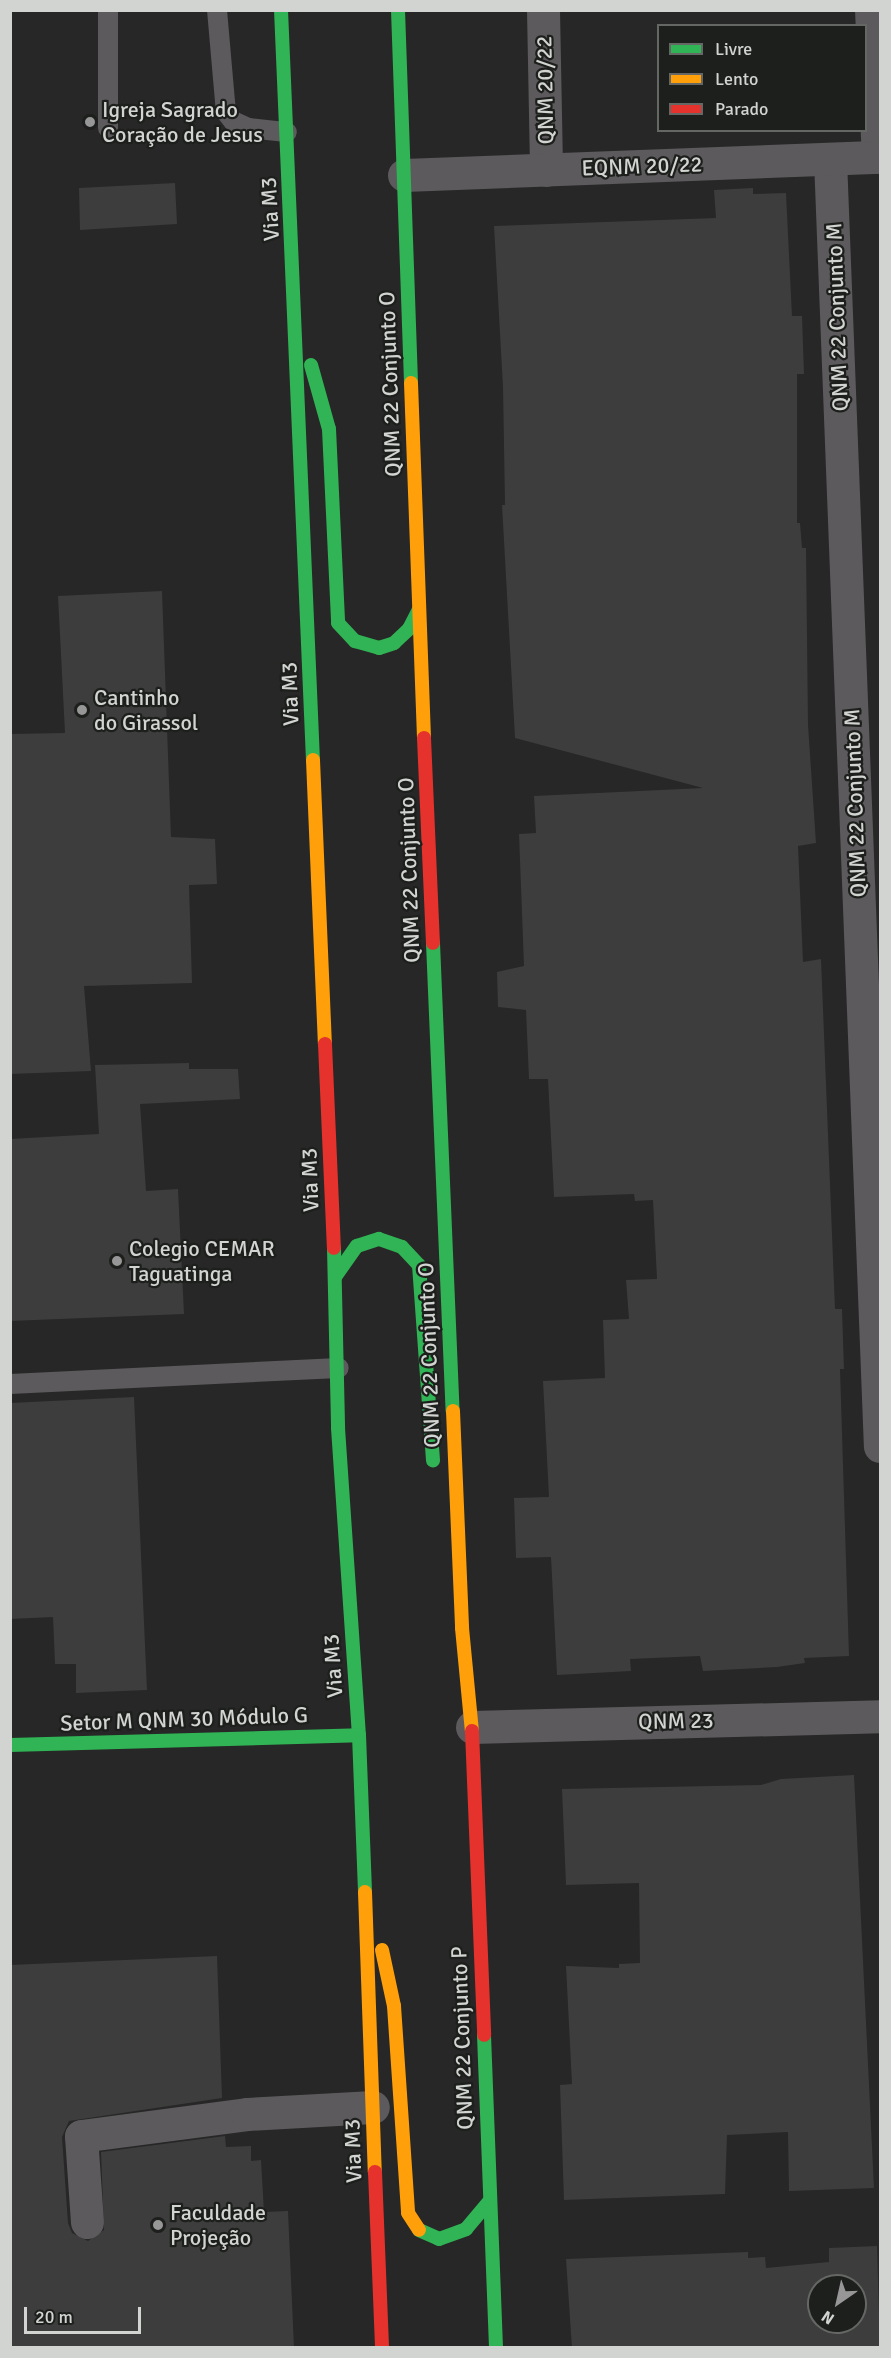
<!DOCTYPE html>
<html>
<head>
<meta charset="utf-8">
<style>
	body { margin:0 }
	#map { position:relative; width:891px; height:2358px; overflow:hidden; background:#262726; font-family:Signika,sans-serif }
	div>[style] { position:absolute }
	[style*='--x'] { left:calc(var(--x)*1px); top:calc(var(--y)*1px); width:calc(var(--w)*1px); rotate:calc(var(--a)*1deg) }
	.building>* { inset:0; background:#3c3d3c }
	.lane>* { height:20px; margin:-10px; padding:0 10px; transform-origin:10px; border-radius:10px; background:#5c5a5c }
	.street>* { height:33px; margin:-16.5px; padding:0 16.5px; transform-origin:16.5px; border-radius:16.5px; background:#5c5a5c }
	.fast>* { height:14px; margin:-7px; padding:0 7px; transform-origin:7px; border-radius:7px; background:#30b455 }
	.slow>* { height:14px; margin:-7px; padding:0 7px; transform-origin:7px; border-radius:7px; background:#ff9f0a }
	.jam>* { height:14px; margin:-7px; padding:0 7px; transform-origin:7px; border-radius:7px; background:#e5322d }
	.dots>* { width:16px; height:16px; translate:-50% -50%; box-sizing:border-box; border:3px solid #1d1f1c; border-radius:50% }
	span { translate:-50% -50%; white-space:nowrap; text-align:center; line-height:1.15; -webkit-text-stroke:4.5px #1d1f1c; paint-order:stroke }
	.street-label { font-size:22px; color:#d2d4d2 }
	.poi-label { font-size:22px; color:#d2d4d2 }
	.left { translate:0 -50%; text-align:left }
	.frame { position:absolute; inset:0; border:12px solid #d2d4d2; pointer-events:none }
	.legend { position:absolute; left:657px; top:24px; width:210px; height:108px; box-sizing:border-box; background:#1d1f1c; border:2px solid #656765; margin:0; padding:8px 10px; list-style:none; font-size:18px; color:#d2d4d2 }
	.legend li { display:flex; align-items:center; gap:12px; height:30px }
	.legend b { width:30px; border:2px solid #656765 }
	.north { position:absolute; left:807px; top:2274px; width:60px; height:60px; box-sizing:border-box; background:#1d1f1c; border:2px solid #656765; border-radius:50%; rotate:214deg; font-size:16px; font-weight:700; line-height:24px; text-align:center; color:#d2d4d2 }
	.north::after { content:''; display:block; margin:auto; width:21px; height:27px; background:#969796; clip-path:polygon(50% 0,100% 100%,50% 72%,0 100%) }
	.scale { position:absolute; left:24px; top:2307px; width:117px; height:27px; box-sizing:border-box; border:3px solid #d2d4d2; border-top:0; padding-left:8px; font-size:18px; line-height:21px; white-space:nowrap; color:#d2d4d2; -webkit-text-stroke:4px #1d1f1c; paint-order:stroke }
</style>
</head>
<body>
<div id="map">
	<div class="building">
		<i style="clip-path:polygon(175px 183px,177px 224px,80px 230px,79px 188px)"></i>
		<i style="clip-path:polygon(753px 188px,753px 194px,786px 193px,792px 316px,802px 316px,804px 374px,797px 374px,797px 523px,800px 523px,802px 548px,806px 548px,808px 725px,816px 843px,798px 846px,803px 962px,821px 959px,835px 1309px,842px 1309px,844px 1369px,840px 1369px,849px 1656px,804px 1658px,805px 1663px,777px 1667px,703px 1671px,700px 1656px,630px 1659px,631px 1671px,557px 1675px,551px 1557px,516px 1558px,514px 1498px,549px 1497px,543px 1381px,605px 1378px,603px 1320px,629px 1319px,626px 1280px,657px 1279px,653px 1200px,635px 1201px,634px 1194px,554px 1197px,548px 1079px,529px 1079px,526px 1010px,498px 1007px,497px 972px,524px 966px,519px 834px,536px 833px,534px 796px,703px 788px,515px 738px,502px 505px,505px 505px,503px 387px,494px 226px,716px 218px,714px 190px)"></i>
		<i style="clip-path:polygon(162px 591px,171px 837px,215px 839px,217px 884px,189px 885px,192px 983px,84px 986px,91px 1071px,10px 1074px,10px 734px,65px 733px,58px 596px)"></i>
		<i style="clip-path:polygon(189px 1063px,189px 1069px,238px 1069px,240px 1099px,140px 1104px,146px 1191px,178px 1189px,184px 1314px,10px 1321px,10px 1139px,99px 1134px,95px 1065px)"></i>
		<i style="clip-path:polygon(134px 1397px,147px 1690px,76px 1693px,76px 1664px,55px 1664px,53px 1617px,10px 1619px,10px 1403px)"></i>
		<i style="clip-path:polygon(854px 1775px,874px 2188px,789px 2191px,788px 2132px,727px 2135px,725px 2194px,564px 2200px,560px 2085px,572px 2084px,566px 1966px,619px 1968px,619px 1964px,640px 1963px,639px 1883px,566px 1885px,562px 1789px,761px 1785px,781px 1779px)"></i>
		<i style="clip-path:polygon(217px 1956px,222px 2098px,69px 2121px,62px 2137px,68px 2223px,72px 2233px,88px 2241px,104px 2230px,101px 2152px,225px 2136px,226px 2147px,251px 2146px,251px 2161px,261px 2160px,264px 2212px,288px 2211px,294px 2348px,10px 2348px,10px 1965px)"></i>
		<i style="clip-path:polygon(evenodd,877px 2246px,880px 2348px,572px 2348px,566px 2259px,748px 2252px,748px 2258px,765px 2257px,766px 2268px,829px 2262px,829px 2248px,877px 2246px,819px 2286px,855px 2286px,855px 2322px,819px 2322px,819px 2286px)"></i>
	</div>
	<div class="lane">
		<i style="--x:217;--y:10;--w:102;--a:85"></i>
		<i style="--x:226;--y:112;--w:11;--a:52"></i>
		<i style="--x:233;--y:121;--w:17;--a:25"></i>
		<i style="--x:248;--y:128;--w:39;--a:6"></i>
		<i style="--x:108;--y:128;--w:118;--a:-90"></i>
		<i style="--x:10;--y:1384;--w:329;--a:-2.8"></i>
	</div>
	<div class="street">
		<i style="--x:543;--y:10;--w:160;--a:88.9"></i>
		<i style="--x:871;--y:10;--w:147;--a:87.3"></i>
		<i style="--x:830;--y:159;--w:1288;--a:87.78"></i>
		<i style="--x:404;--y:175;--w:476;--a:-2.2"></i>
		<i style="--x:472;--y:1727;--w:408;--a:-1.5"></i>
		<i style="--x:87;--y:2222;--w:86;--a:-94"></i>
		<i style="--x:81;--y:2136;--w:167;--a:-7.5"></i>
		<i style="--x:247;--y:2114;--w:126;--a:-3.2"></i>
	</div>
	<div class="fast">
		<i style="--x:281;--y:10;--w:751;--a:87.56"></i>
		<i style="--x:398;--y:10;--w:373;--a:88"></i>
		<i style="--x:311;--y:365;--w:66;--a:74.3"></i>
		<i style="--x:329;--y:429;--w:194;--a:87.3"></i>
		<i style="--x:338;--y:623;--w:25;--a:47"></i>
		<i style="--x:355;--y:641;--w:25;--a:16"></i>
		<i style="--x:379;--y:648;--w:16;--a:-18"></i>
		<i style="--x:394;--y:643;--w:21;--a:-43"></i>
		<i style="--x:409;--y:629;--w:22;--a:-63"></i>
		<i style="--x:433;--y:943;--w:468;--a:87.6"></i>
		<i style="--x:334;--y:1248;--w:180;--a:88.7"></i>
		<i style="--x:338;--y:1428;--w:308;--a:86.1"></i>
		<i style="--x:359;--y:1735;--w:157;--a:87.8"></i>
		<i style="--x:335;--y:1277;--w:38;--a:-55"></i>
		<i style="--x:357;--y:1246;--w:23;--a:-18"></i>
		<i style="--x:379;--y:1239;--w:24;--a:19"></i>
		<i style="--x:402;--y:1247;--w:25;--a:47"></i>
		<i style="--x:419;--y:1265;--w:196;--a:85.9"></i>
		<i style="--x:10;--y:1745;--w:349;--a:-1.6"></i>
		<i style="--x:484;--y:2035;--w:313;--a:87.8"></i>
		<i style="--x:419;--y:2230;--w:22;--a:24"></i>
		<i style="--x:439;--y:2239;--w:29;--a:-20"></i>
		<i style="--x:466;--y:2229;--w:35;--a:-50"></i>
	</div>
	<div class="slow">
		<i style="--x:411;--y:383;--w:355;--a:87.9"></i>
		<i style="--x:313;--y:760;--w:284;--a:87.6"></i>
		<i style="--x:453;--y:1411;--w:217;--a:87.6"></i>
		<i style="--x:462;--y:1628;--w:103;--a:84.5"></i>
		<i style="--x:365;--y:1892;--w:280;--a:88"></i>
		<i style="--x:382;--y:1950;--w:57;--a:77.9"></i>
		<i style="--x:394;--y:2006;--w:207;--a:86.1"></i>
		<i style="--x:408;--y:2213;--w:20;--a:57"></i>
	</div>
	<div class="jam">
		<i style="--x:424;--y:738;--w:205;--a:87.5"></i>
		<i style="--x:325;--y:1044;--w:204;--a:87.5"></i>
		<i style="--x:472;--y:1731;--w:304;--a:87.7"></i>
		<i style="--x:375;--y:2172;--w:176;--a:87.7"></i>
	</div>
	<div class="dots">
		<i style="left:90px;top:122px;background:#969796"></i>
		<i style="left:82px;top:710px;background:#969796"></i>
		<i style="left:117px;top:1261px;background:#969796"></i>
		<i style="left:158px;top:2225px;background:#969796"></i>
	</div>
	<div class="street-label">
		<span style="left:545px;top:90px;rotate:-91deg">QNM 20/22</span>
		<span style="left:642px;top:166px;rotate:-2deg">EQNM 20/22</span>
		<span style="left:270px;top:209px;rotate:-93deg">Via M3</span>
		<span style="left:837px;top:317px;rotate:-92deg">QNM 22 Conjunto M</span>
		<span style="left:390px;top:384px;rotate:-92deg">QNM 22 Conjunto O</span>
		<span style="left:290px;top:694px;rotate:-92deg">Via M3</span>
		<span style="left:855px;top:803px;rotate:-92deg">QNM 22 Conjunto M</span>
		<span style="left:409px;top:870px;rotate:-92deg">QNM 22 Conjunto O</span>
		<span style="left:310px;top:1180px;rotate:-92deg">Via M3</span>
		<span style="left:429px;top:1355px;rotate:-92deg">QNM 22 Conjunto O</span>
		<span style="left:333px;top:1666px;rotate:-94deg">Via M3</span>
		<span style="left:184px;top:1719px;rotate:-2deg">Setor M QNM 30 Módulo G</span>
		<span style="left:676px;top:1721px;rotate:-1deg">QNM 23</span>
		<span style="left:462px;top:2038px;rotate:-92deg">QNM 22 Conjunto P</span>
		<span style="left:353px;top:2151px;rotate:-92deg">Via M3</span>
	</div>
	<div class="poi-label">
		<span class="left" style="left:102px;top:122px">Igreja Sagrado<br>Coração de Jesus</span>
		<span class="left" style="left:94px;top:710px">Cantinho<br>do Girassol</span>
		<span class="left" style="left:129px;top:1261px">Colegio CEMAR<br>Taguatinga</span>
		<span class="left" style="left:170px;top:2225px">Faculdade<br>Projeção</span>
	</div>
	<div class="frame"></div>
	<ul class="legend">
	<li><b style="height:8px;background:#30b455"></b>Livre</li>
	<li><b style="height:8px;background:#ff9f0a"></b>Lento</li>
	<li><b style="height:8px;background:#e5322d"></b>Parado</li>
	</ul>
	<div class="north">N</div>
	<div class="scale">20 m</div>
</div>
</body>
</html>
